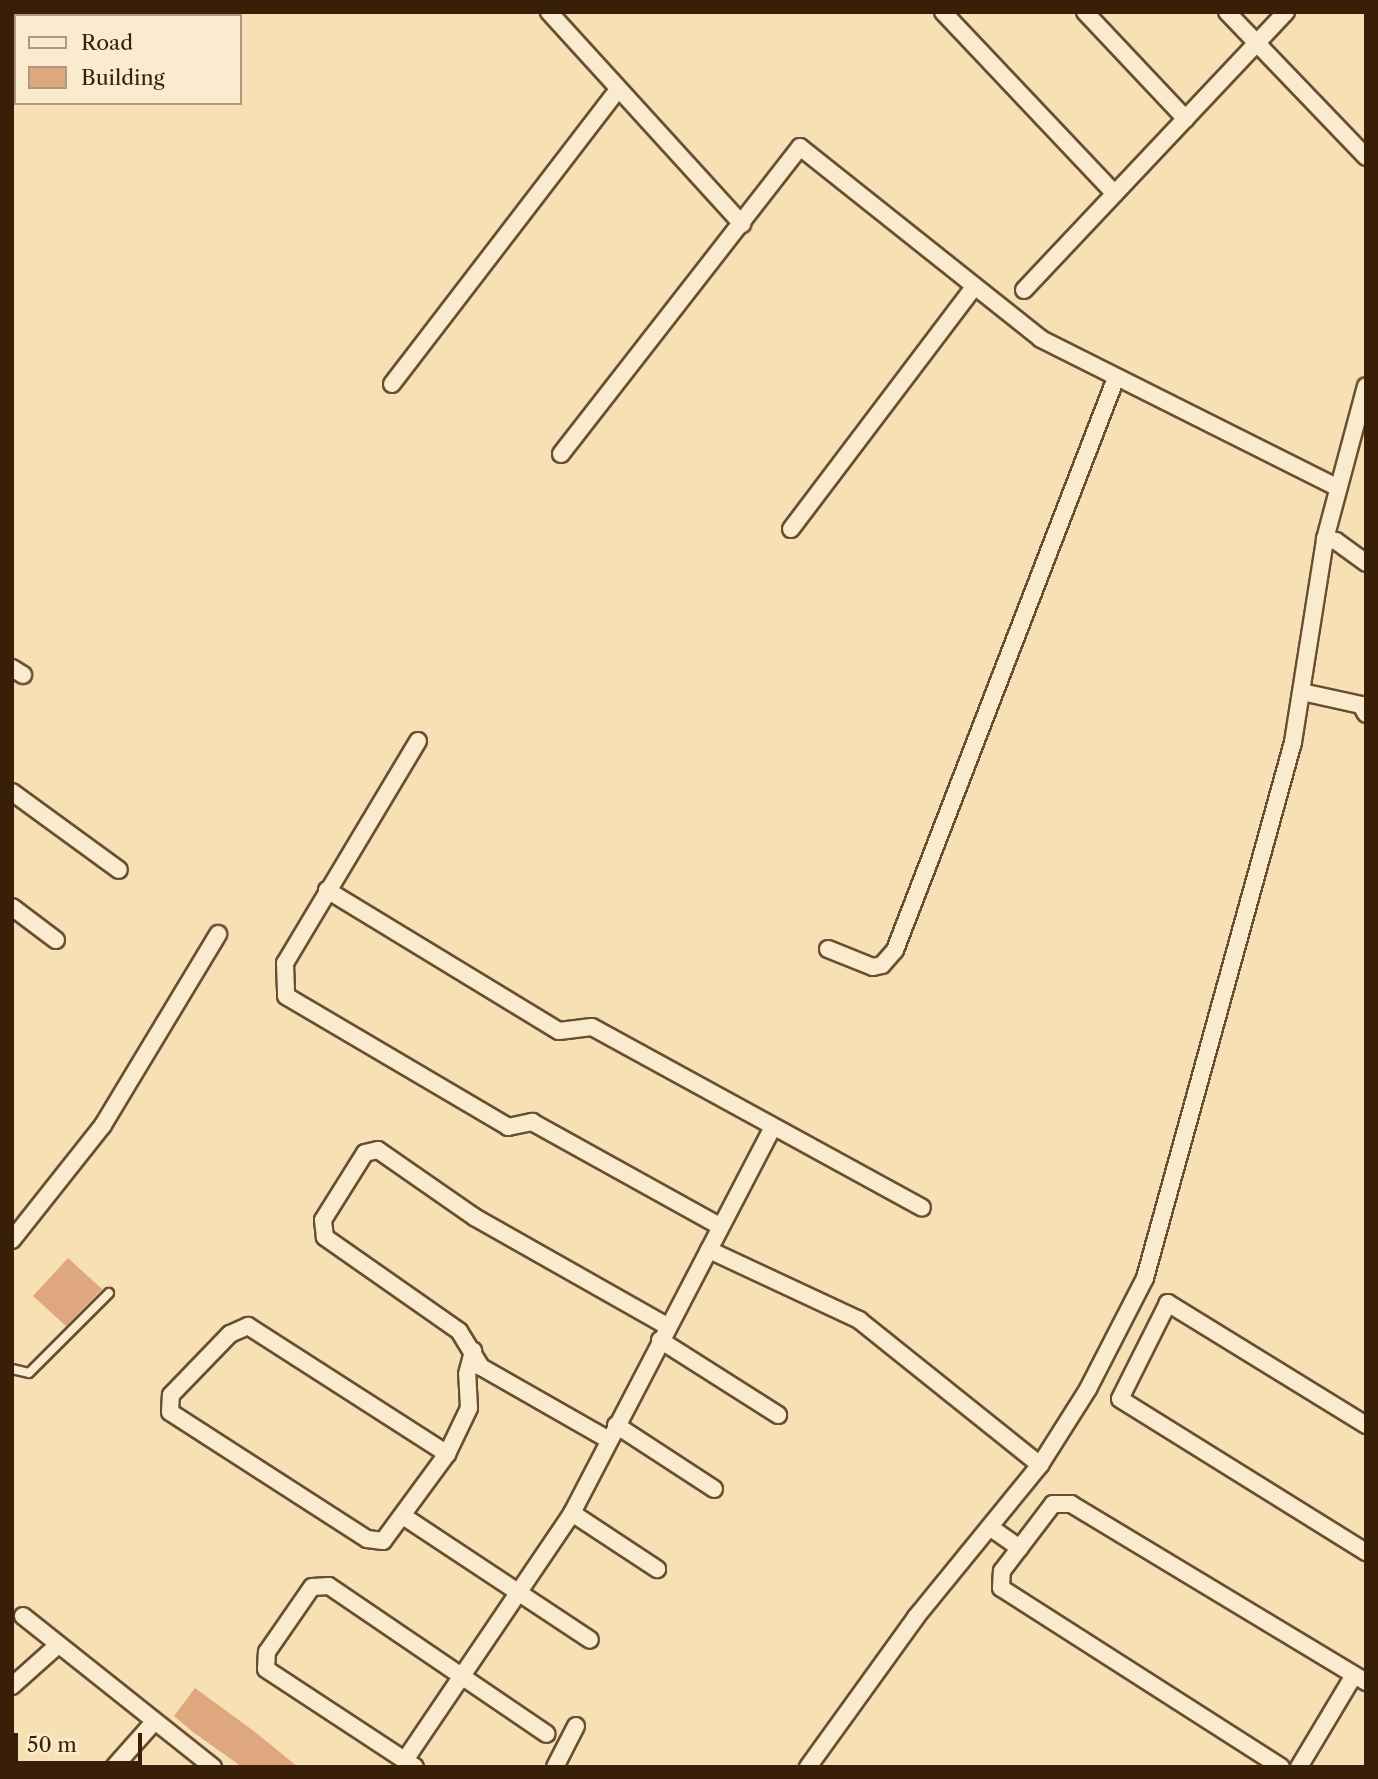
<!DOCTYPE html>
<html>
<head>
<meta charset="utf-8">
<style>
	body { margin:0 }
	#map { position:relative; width:1378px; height:1779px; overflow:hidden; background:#f7e0b3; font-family:"Libre Caslon Text",serif }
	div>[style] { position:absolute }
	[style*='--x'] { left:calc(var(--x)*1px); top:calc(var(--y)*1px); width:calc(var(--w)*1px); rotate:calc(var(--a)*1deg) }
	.building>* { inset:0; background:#dea77e }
	.roads { filter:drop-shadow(2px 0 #684f33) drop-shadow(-2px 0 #684f33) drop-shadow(0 2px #684f33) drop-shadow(0 -2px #684f33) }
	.service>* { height:8px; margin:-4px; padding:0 4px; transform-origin:4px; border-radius:4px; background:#faebce }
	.minor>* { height:16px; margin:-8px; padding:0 8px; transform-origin:8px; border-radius:8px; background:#faebce }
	span { translate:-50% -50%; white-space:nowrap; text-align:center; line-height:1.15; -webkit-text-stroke:5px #faebce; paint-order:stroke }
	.frame { position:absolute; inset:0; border:14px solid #391f08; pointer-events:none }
	.legend { position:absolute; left:14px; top:14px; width:228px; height:91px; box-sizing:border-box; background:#faebce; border:2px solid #ad997f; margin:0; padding:9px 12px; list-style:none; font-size:21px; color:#391f08 }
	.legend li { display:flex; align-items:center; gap:14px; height:35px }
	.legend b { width:35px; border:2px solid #ad997f }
	.scale { position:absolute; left:14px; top:1733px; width:128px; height:32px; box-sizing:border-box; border:4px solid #391f08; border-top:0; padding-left:9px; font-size:21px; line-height:24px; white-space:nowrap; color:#391f08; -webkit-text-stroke:5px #faebce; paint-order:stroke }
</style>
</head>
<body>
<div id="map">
	<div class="building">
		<i style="clip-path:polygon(68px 1258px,102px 1289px,66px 1326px,33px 1296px)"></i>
		<i style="clip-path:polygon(195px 1688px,255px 1732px,298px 1767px,242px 1767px,193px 1732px,174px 1716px)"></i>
	</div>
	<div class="roads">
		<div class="service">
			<i style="--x:12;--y:1369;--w:17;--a:13"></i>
			<i style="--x:29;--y:1373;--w:113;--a:-45"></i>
		</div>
		<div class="minor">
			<i style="--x:549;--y:12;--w:287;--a:47.7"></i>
			<i style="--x:943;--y:12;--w:250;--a:46.6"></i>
			<i style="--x:1085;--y:12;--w:147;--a:46.7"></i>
			<i style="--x:1227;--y:12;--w:201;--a:46.2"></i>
			<i style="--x:70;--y:16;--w:5;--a:-53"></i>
			<i style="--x:12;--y:89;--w:6;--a:-45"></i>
			<i style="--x:1024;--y:290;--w:382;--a:-46.7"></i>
			<i style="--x:392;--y:384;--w:369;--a:-52.5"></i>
			<i style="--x:561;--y:454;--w:389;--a:-52.1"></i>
			<i style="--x:800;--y:147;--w:308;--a:38.5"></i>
			<i style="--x:1041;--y:339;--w:331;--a:26.6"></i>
			<i style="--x:791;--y:529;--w:303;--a:-52.9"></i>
			<i style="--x:1325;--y:539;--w:11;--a:10"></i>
			<i style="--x:1336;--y:541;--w:37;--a:36"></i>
			<i style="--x:12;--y:668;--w:13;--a:32"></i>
			<i style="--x:1302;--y:692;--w:60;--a:12.4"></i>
			<i style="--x:1361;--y:705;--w:10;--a:61"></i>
			<i style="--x:418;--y:741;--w:259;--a:120.9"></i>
			<i style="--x:285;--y:963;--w:33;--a:88"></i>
			<i style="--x:286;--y:996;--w:258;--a:30.5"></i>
			<i style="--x:508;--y:1127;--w:25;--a:-12"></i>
			<i style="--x:532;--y:1122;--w:215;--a:29"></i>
			<i style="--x:12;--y:792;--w:132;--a:36.1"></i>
			<i style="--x:327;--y:890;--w:271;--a:31.3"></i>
			<i style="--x:559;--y:1031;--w:33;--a:-7"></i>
			<i style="--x:592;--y:1027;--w:376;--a:28.7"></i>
			<i style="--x:12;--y:907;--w:55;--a:36.9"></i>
			<i style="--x:828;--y:949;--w:48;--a:21.8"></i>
			<i style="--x:873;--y:967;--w:9;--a:-13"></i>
			<i style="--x:882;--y:965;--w:20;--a:-49"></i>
			<i style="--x:895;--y:950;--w:613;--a:-68.88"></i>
			<i style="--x:12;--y:1240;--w:147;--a:-51.6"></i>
			<i style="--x:103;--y:1125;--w:223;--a:-58.9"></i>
			<i style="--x:709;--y:1250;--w:166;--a:25"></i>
			<i style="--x:859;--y:1320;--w:232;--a:38.7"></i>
			<i style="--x:248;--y:1326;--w:237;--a:32.7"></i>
			<i style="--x:447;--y:1454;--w:108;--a:126.3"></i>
			<i style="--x:383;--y:1541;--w:16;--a:-173"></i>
			<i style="--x:367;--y:1539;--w:234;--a:-147.2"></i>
			<i style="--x:170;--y:1412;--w:17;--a:-87"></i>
			<i style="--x:171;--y:1395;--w:85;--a:-46"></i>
			<i style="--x:230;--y:1334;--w:20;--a:-24"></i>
			<i style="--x:660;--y:1340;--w:140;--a:32.4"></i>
			<i style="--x:616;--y:1425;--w:117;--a:33.1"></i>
			<i style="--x:1366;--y:1425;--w:233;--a:-148.4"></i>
			<i style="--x:1168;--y:1303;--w:107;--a:116.6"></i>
			<i style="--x:1120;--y:1399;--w:290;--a:31.9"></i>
			<i style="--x:609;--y:1440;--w:147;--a:-150.3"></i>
			<i style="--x:481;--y:1367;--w:42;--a:-121.4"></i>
			<i style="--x:459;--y:1331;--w:164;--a:-145"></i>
			<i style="--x:325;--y:1237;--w:17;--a:-97"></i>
			<i style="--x:323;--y:1220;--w:79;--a:-57.9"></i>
			<i style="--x:365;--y:1153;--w:13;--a:-13"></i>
			<i style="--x:378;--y:1150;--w:119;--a:34.8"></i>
			<i style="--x:476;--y:1218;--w:219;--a:29.5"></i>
			<i style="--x:447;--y:1454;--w:51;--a:-64.4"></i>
			<i style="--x:469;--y:1408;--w:34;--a:-93"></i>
			<i style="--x:467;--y:1374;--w:24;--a:-75"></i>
			<i style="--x:572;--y:1513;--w:102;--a:33.4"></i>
			<i style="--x:403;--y:1516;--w:224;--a:33.5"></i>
			<i style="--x:991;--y:1528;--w:35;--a:35"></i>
			<i style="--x:23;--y:1616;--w:243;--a:38.5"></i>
			<i style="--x:12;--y:1686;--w:62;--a:-41.7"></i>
			<i style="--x:405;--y:1760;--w:298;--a:-55.9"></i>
			<i style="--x:572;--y:1513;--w:433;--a:-62.5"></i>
			<i style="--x:114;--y:1767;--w:60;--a:-48.4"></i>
			<i style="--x:415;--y:1767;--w:178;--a:-146.7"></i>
			<i style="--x:266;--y:1669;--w:17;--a:-87"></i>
			<i style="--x:267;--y:1652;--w:79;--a:-55.3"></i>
			<i style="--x:312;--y:1587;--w:17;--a:-3"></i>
			<i style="--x:329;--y:1586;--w:263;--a:34.2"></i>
			<i style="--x:555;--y:1767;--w:46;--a:-62.9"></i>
			<i style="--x:808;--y:1767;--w:185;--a:-54.2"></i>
			<i style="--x:916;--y:1617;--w:196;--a:-50.8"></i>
			<i style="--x:1040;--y:1465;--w:90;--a:-57.7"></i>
			<i style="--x:1088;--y:1389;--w:125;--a:-62.8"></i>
			<i style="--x:1145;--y:1278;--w:556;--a:-74.56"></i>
			<i style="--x:1293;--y:742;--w:206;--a:-81"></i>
			<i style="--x:1325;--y:539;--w:158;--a:-75"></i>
			<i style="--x:1281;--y:1767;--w:332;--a:-147.4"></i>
			<i style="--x:1001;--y:1588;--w:17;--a:-87"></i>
			<i style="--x:1002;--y:1571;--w:84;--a:-52.7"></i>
			<i style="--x:1053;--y:1504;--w:18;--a:0"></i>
			<i style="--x:1071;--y:1504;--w:345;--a:31.1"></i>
			<i style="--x:1299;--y:1767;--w:107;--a:-59.1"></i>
		</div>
	</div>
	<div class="frame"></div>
	<ul class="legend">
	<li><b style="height:9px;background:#faebce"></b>Road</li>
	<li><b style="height:19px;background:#dea77e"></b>Building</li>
	</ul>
	<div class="scale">50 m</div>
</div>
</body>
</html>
